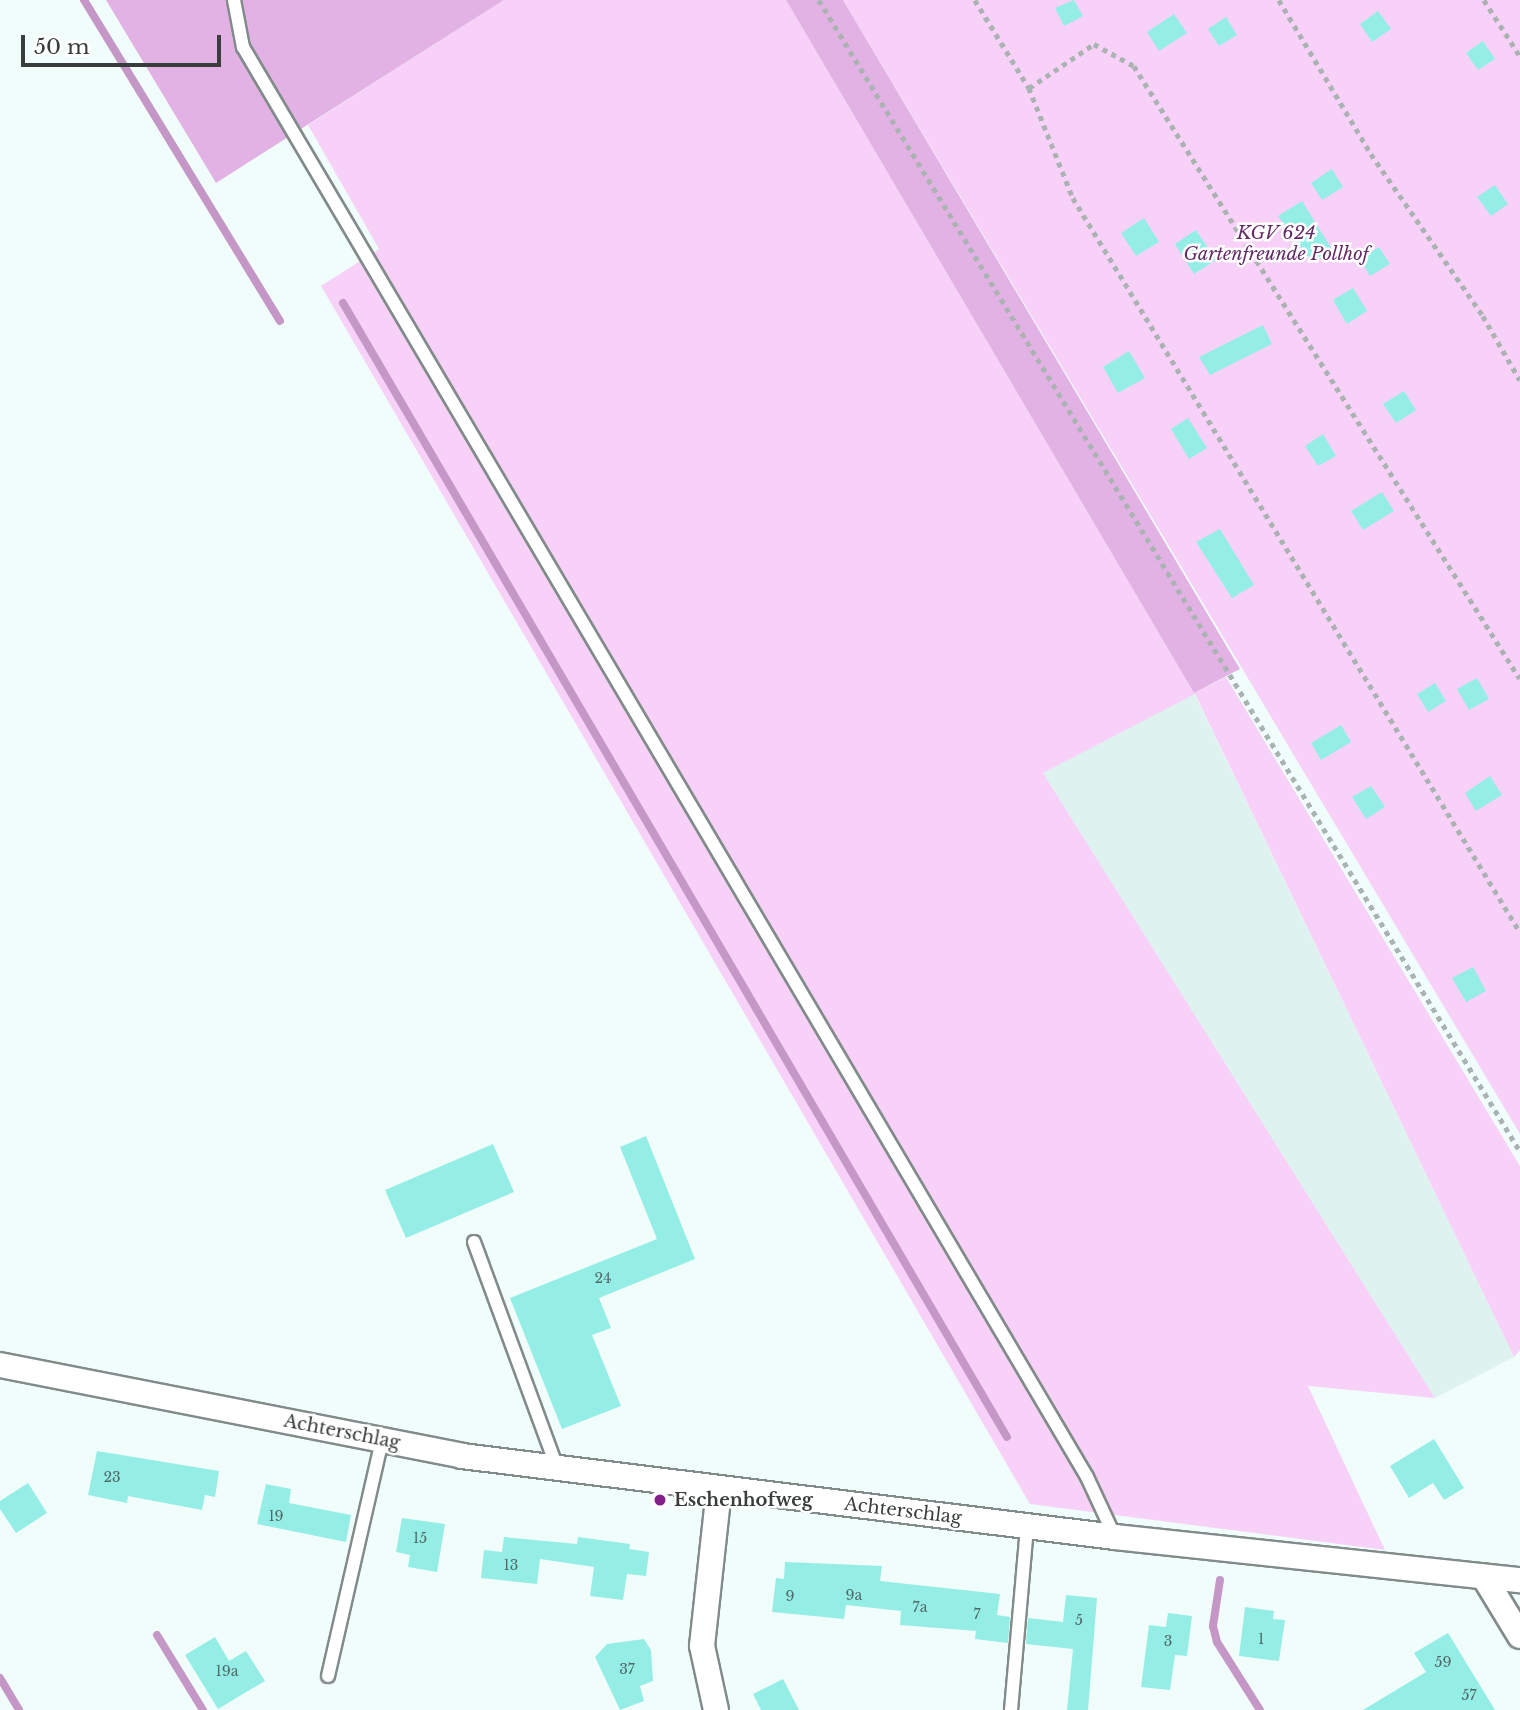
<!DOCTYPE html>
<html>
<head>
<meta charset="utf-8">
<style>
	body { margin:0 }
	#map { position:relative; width:1520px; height:1710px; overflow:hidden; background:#f1fdfb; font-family:"Libre Baskerville",serif }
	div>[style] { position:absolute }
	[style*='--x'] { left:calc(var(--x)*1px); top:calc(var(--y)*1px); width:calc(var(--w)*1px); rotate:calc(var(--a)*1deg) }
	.built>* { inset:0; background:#def2f0 }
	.green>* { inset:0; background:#f7d1f8 }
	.forest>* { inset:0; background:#e2b2e4 }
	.stream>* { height:8px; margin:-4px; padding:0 4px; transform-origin:4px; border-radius:4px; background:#c597c7 }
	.building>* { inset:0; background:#95eee6 }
	.path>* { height:4.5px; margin-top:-2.25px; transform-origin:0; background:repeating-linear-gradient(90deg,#aab3b2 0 5px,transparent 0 10px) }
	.roads { filter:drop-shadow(2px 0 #818b8a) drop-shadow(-2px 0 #818b8a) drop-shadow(0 2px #818b8a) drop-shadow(0 -2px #818b8a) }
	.service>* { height:12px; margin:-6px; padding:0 6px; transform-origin:6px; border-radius:6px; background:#fff }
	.minor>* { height:24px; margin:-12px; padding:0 12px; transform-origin:12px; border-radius:12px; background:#fff }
	.dots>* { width:19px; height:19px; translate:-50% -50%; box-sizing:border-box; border:4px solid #fff; border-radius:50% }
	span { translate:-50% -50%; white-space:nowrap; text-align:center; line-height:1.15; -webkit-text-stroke:5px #fff; paint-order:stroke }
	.number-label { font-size:14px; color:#506a67 }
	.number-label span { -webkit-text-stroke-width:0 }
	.park-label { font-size:18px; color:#632a66; font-style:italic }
	.street-label { font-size:18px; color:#393e3d }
	.poi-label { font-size:18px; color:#393e3d; font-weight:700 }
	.left { translate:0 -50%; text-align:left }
	.scale { position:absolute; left:21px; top:35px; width:200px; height:32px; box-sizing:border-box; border:4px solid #393e3d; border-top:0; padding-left:9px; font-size:21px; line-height:24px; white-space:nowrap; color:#393e3d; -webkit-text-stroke:5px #fff; paint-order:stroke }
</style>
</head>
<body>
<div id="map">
	<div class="built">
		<i style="clip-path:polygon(1194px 693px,1514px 1357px,1435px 1398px,1043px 773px)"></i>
	</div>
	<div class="green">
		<i style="clip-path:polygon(504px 0,786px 0,1194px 693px,1226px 677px,1520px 1166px,1520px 1350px,1514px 1357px,1195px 694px,1043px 773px,1435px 1398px,1308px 1386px,1385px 1550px,1030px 1504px,321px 286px,379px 249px,308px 125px)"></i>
		<i style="clip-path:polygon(843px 0,1520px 0,1520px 1134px)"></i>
	</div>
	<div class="forest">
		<i style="clip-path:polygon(106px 0,504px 0,216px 183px)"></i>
		<i style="clip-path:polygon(786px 0,843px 0,1240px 669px,1194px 693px)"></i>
	</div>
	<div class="stream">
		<i style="--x:84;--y:0;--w:376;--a:58.6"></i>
		<i style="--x:343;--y:303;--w:1314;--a:59.65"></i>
		<i style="--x:1220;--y:1580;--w:47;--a:98.7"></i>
		<i style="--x:1213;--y:1626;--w:16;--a:76"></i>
		<i style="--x:1217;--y:1642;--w:80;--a:57.7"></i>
		<i style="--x:157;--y:1635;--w:88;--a:58.5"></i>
		<i style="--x:0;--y:1678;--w:37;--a:59"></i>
	</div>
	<div class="building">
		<i style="clip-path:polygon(1074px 0,1083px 16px,1064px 26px,1055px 8px)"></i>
		<i style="clip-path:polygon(1378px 11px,1391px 29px,1372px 42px,1360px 24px)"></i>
		<i style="clip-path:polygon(1174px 14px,1187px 33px,1159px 51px,1147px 32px)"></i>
		<i style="clip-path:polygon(1226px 17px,1237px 35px,1219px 46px,1208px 29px)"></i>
		<i style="clip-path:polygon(1483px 41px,1495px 59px,1478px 70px,1466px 53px)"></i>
		<i style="clip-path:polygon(1332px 169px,1343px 187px,1322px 200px,1311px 183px)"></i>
		<i style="clip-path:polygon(1495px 185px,1508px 204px,1491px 216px,1477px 197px)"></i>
		<i style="clip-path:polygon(1302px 201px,1333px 251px,1313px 263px,1278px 216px)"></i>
		<i style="clip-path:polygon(1144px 218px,1159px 242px,1136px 256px,1121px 233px)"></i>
		<i style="clip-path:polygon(1196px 230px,1216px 260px,1194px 274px,1175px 244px)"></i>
		<i style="clip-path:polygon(1379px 247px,1390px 264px,1370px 276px,1360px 259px)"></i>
		<i style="clip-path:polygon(1353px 288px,1367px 311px,1347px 324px,1333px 300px)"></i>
		<i style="clip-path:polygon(1263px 325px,1272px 344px,1210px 375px,1199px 357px)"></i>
		<i style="clip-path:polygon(1129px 351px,1145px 378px,1118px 393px,1103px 367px)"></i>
		<i style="clip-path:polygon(1404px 391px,1416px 410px,1396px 423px,1383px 404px)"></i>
		<i style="clip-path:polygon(1188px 418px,1207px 448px,1189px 459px,1171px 429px)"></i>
		<i style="clip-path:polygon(1323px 434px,1336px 456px,1318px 466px,1305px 446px)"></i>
		<i style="clip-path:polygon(1382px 492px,1394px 511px,1363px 530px,1351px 511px)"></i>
		<i style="clip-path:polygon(1220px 529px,1254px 585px,1232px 598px,1196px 542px)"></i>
		<i style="clip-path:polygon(1477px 678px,1489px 699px,1469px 710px,1457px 689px)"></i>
		<i style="clip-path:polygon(1435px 683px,1446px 701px,1428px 712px,1417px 694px)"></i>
		<i style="clip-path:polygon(1341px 725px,1351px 742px,1321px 760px,1311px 743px)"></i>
		<i style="clip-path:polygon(1490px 776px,1502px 795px,1476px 811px,1465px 793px)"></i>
		<i style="clip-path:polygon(1371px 786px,1385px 807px,1366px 819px,1352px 797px)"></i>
		<i style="clip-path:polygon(1473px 967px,1486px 991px,1466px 1002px,1452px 978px)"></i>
		<i style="clip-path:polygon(646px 1136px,695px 1259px,599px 1298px,611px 1328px,592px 1335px,621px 1406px,562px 1429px,510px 1298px,657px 1239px,620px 1147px)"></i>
		<i style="clip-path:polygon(493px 1144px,514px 1192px,406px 1238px,385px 1190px)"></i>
		<i style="clip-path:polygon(1434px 1439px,1464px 1488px,1444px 1500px,1433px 1483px,1409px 1498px,1390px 1466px)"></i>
		<i style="clip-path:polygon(97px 1451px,219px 1471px,215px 1497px,205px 1495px,202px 1510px,128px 1496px,127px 1503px,88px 1495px)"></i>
		<i style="clip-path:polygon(28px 1483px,47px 1513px,16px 1533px,0 1509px,0 1501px)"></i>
		<i style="clip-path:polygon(266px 1484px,291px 1489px,289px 1503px,351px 1515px,346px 1542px,257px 1524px)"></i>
		<i style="clip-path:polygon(402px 1518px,445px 1524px,437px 1572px,408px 1567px,410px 1555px,396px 1552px)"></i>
		<i style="clip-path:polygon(504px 1537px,577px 1544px,578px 1537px,630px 1544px,629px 1549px,649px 1552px,646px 1576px,627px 1574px,623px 1600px,590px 1596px,594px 1567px,540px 1559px,537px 1584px,481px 1578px,484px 1550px,502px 1552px)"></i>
		<i style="clip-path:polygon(785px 1562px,882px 1566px,880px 1581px,1000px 1594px,997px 1615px,1010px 1617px,1008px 1643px,975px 1639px,976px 1631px,900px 1625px,901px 1611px,846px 1605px,844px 1619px,772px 1612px,776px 1578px,784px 1579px)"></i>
		<i style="clip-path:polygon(1066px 1595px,1097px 1598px,1088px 1710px,1067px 1710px,1073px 1649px,1026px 1644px,1028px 1618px,1063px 1622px)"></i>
		<i style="clip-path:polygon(1245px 1607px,1274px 1611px,1273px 1619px,1285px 1620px,1279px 1661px,1239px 1656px)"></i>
		<i style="clip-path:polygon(1168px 1613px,1192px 1616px,1187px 1656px,1175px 1655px,1170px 1690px,1141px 1687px,1149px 1625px,1166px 1627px)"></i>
		<i style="clip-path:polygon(1448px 1633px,1495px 1710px,1363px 1710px,1426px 1672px,1414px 1653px)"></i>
		<i style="clip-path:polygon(215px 1637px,229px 1661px,246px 1651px,265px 1681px,218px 1709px,185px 1655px)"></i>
		<i style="clip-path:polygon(644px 1639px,651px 1650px,653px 1681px,640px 1686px,644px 1701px,620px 1710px,595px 1657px,607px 1644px)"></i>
		<i style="clip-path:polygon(783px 1679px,799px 1710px,761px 1710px,753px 1694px)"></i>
	</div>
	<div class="path">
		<i style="--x:819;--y:0;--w:1348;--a:58.66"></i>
		<i style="--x:975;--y:0;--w:103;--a:58.5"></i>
		<i style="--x:1029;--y:88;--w:118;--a:68.2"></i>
		<i style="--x:1073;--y:198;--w:859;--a:58.66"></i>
		<i style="--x:1279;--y:0;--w:179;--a:59.1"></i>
		<i style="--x:1371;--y:154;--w:197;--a:55.3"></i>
		<i style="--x:1483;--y:316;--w:74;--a:60"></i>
		<i style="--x:1484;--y:0;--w:67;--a:57.3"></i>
		<i style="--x:1029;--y:88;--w:78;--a:-34.1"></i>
		<i style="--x:1094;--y:44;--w:46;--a:28.8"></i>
		<i style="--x:1134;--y:66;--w:724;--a:57.8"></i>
	</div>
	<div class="roads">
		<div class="service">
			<i style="--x:234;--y:0;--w:48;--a:79.2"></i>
			<i style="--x:243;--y:47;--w:1660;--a:59.45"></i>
			<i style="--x:1087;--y:1477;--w:66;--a:65"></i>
			<i style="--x:474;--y:1242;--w:241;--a:69.8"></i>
			<i style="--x:328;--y:1676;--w:242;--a:-77.1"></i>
			<i style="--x:1011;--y:1710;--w:185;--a:-85"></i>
		</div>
		<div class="minor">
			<i style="--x:0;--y:1365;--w:471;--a:11.1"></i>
			<i style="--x:462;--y:1456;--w:658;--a:7.07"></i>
			<i style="--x:1115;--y:1537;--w:407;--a:6.1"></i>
			<i style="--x:1484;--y:1577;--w:69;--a:58.6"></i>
			<i style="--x:716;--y:1710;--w:66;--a:-102.3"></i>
			<i style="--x:702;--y:1646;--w:158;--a:-83.8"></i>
		</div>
	</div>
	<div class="dots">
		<i style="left:660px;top:1500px;background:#84218b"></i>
	</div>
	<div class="number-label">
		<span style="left:603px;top:1278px">24</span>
		<span style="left:112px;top:1477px">23</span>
		<span style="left:276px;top:1516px">19</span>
		<span style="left:420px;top:1538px">15</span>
		<span style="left:511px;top:1565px">13</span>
		<span style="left:854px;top:1595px">9a</span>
		<span style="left:790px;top:1596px">9</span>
		<span style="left:920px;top:1607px">7a</span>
		<span style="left:977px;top:1614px">7</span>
		<span style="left:1079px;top:1620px">5</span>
		<span style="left:1261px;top:1639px">1</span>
		<span style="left:1168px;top:1641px">3</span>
		<span style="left:1443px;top:1662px">59</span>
		<span style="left:627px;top:1669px">37</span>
		<span style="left:227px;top:1671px">19a</span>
		<span style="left:1469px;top:1695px">57</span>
	</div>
	<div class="park-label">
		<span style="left:1276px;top:244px">KGV 624<br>Gartenfreunde Pollhof</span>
	</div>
	<div class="street-label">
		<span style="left:342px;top:1432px;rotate:11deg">Achterschlag</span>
		<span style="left:903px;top:1511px;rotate:7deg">Achterschlag</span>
	</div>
	<div class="poi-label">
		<span class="left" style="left:674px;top:1500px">Eschenhofweg</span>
	</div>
	<div class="scale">50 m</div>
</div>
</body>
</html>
